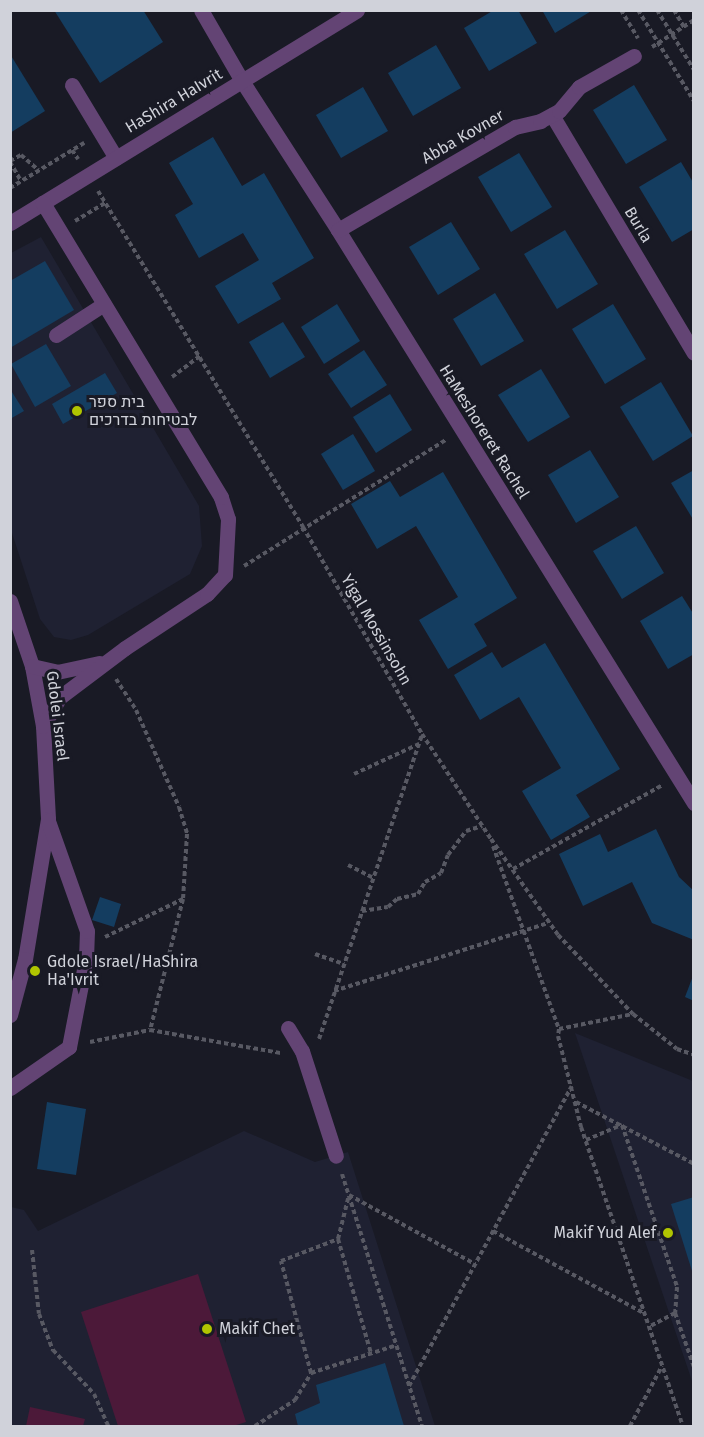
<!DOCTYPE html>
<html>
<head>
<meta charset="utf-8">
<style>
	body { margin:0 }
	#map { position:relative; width:704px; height:1437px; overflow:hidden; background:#191a25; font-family:"Fira Sans",Heebo,sans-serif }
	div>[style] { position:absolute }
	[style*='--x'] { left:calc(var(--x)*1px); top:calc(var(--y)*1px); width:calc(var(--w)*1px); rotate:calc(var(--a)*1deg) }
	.built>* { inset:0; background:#1f2132 }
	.green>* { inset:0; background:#4c1939 }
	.building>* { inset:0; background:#143d60 }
	.path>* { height:4px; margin-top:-2px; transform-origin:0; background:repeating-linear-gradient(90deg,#585963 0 4.5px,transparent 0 7.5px) }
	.minor>* { height:15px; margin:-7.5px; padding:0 7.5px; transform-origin:7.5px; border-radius:7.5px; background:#634474 }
	.dots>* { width:16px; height:16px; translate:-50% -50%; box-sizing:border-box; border:3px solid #191a25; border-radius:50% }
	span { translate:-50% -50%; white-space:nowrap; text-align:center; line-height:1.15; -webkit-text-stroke:6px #191a25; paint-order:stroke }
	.street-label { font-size:16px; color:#d0d2da }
	.poi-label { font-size:16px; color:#d0d2da }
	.left { translate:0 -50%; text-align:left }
	.right { translate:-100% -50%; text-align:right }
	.frame { position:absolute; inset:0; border:12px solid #d0d2da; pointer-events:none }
</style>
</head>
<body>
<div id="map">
	<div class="built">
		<i style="clip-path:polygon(41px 237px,199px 506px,202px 546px,190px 574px,88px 635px,71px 640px,54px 637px,40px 619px,11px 530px,11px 253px)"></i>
		<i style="clip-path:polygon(575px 1033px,693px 1081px,693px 1384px)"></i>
		<i style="clip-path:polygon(244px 1131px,315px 1162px,348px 1152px,435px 1426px,11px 1426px,11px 1207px,24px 1210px,38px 1231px)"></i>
	</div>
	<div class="green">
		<i style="clip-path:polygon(198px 1274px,246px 1422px,233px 1426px,118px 1426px,81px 1312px)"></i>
		<i style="clip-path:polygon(30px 1407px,85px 1419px,83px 1426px,26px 1426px)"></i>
	</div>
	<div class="building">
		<i style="clip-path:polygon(54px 10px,143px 10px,163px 42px,100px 83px)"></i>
		<i style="clip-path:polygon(494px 10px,518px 10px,537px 43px,489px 71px,464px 28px)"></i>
		<i style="clip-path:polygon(542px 10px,593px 10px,555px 33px)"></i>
		<i style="clip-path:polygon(436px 45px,461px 88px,413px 116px,388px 73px)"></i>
		<i style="clip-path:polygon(10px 54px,45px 111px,10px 133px)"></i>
		<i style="clip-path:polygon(634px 85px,667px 140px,626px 164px,593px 110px)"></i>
		<i style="clip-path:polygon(363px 87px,388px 131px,341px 158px,316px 115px)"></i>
		<i style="clip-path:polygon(213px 137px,242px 186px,264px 173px,314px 258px,272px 283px,281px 299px,238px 324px,215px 286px,259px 260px,243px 233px,199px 258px,175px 215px,193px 204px,169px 163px)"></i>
		<i style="clip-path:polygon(519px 153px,552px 207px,511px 232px,478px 177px)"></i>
		<i style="clip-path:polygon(681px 162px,694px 184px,694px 229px,672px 242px,639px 187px)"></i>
		<i style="clip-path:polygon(451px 222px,480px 269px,438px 295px,409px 247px)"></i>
		<i style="clip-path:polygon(565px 230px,598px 284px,557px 309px,524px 254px)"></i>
		<i style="clip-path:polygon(45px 261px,74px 310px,10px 348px,10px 281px)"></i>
		<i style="clip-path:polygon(495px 293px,524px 341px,481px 366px,453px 319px)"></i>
		<i style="clip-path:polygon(337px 304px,360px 341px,324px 364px,301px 327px)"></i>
		<i style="clip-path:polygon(613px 304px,646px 359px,605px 384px,572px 329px)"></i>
		<i style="clip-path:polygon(283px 322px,305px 357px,270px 378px,249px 342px)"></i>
		<i style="clip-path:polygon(46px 344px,71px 386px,35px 407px,11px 364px)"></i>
		<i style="clip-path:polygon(364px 350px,387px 385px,351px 408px,328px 374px)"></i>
		<i style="clip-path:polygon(541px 369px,570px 417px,528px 442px,498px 395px)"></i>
		<i style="clip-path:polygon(105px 373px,117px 393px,63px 424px,52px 404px)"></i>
		<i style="clip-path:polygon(661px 382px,693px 436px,653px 461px,620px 407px)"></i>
		<i style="clip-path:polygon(10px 389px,24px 411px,10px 419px)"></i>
		<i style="clip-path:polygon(390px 394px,412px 430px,376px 453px,353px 417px)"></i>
		<i style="clip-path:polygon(353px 434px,375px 471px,343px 490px,321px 454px)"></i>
		<i style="clip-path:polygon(590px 450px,619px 497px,576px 523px,548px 475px)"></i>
		<i style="clip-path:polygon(694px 470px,694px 521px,671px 483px)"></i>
		<i style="clip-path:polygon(443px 472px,517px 598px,474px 624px,487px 646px,448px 669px,419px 620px,458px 597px,416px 526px,377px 549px,351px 504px,390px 481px,400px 497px)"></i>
		<i style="clip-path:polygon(636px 526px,664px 573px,622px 599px,593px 551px)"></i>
		<i style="clip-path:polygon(682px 596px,694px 615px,694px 654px,668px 669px,640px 621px)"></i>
		<i style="clip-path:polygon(545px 643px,620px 769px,576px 795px,590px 817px,551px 840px,522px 791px,561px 768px,519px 697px,480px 720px,454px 675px,492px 652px,502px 668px)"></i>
		<i style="clip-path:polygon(656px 829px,679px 877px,694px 891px,694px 940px,652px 923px,632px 882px,583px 906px,559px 854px,600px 834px,608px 852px)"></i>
		<i style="clip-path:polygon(100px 897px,121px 904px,114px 927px,92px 920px)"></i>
		<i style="clip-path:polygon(693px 976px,694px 976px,694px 1001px,685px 997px)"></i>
		<i style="clip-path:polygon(47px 1102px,86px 1109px,76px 1175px,37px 1169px)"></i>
		<i style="clip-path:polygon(694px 1197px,694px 1274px,693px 1274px,671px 1204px)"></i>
		<i style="clip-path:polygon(385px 1363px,404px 1426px,298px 1426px,295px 1414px,320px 1403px,316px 1385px)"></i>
	</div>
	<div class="path">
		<i style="--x:621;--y:10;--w:33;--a:59"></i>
		<i style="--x:638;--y:10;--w:107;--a:58.4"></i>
		<i style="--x:657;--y:10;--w:70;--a:58.3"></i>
		<i style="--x:674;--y:10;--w:20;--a:60"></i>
		<i style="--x:652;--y:47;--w:50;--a:-32.7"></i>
		<i style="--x:72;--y:150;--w:11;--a:56"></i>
		<i style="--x:10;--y:161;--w:13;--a:-29"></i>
		<i style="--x:21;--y:155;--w:23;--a:41"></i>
		<i style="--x:10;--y:162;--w:22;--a:60"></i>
		<i style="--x:10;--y:188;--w:87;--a:-31.3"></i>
		<i style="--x:98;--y:191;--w:394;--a:58.6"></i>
		<i style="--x:303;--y:527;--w:239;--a:60.1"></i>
		<i style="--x:422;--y:734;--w:126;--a:56.7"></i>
		<i style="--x:491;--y:839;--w:117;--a:55.1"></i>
		<i style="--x:558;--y:935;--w:109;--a:46.5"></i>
		<i style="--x:633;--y:1014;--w:56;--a:38.5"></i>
		<i style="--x:677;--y:1049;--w:18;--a:19"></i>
		<i style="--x:75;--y:221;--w:35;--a:-31"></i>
		<i style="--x:172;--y:377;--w:35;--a:-37"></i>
		<i style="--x:244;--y:566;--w:238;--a:-32"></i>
		<i style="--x:116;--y:679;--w:37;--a:57"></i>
		<i style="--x:136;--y:710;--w:106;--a:66.1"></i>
		<i style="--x:179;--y:807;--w:28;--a:73"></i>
		<i style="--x:187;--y:834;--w:65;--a:93.5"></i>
		<i style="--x:354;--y:774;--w:72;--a:-24.8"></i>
		<i style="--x:493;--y:846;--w:195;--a:70.2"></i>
		<i style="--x:559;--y:1029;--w:7;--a:98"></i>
		<i style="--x:558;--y:1036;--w:94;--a:75.8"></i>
		<i style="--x:581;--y:1127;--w:316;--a:71.2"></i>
		<i style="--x:348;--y:865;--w:28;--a:27"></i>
		<i style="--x:513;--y:869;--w:170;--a:-29.3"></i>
		<i style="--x:362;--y:911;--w:26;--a:-9"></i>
		<i style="--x:388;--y:907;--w:12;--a:-42"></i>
		<i style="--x:397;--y:899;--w:22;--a:-13"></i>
		<i style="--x:418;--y:894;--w:14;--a:-60"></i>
		<i style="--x:425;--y:882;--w:18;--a:-29"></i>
		<i style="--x:441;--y:873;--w:19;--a:-69"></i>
		<i style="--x:448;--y:855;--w:30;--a:-53"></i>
		<i style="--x:466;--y:831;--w:17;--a:-17"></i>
		<i style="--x:105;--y:937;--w:87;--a:-26"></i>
		<i style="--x:183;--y:899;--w:135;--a:104.1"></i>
		<i style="--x:315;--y:954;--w:31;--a:19"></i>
		<i style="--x:334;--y:991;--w:225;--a:-17.6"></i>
		<i style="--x:559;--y:1029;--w:76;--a:-11.5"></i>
		<i style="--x:319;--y:1039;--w:322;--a:-71.3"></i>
		<i style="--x:90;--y:1042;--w:61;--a:-11.3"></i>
		<i style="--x:150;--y:1030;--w:133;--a:10"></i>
		<i style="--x:576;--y:1102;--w:133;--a:27.7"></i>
		<i style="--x:586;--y:1140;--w:39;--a:-23"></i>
		<i style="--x:622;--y:1125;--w:171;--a:71.2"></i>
		<i style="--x:677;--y:1287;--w:26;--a:94"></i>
		<i style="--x:675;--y:1313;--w:30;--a:152"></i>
		<i style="--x:342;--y:1174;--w:264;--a:72.4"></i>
		<i style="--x:493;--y:1231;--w:173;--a:28.6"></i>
		<i style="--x:338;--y:1239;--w:119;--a:73.9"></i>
		<i style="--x:32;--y:1250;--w:64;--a:83.8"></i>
		<i style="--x:39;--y:1314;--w:39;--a:69"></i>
		<i style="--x:53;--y:1350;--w:60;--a:47"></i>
		<i style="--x:94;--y:1394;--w:35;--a:66"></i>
		<i style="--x:675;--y:1313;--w:57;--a:70.6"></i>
		<i style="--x:311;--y:1373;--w:90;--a:-18"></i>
		<i style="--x:409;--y:1386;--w:341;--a:-61.5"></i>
		<i style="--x:255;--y:1426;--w:48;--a:-33"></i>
		<i style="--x:295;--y:1400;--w:31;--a:-59"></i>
		<i style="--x:311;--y:1373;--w:116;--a:-105"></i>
		<i style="--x:281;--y:1261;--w:61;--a:-21.1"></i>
		<i style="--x:338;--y:1239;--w:45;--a:-76"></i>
		<i style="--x:349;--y:1195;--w:144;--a:28.7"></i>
		<i style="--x:630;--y:1426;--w:68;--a:-61.9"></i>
	</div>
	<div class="minor">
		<i style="--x:201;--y:10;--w:82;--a:60"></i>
		<i style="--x:242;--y:81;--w:177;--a:57.2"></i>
		<i style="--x:338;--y:230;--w:675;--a:58.15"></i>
		<i style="--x:72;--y:85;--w:85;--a:58.9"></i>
		<i style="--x:552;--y:115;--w:277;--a:59.2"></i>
		<i style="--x:10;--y:223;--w:407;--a:-31.5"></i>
		<i style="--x:338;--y:230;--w:205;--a:-30.2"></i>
		<i style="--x:515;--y:127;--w:26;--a:-13"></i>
		<i style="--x:540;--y:121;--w:21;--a:-28"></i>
		<i style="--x:559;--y:111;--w:31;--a:-50"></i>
		<i style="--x:579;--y:87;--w:63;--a:-29.4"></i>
		<i style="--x:56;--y:335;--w:57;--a:-32.9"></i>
		<i style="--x:10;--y:601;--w:69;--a:71.3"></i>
		<i style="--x:32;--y:666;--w:61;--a:79.6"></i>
		<i style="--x:43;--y:726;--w:93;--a:86.9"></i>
		<i style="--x:48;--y:819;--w:142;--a:99.3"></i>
		<i style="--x:25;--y:959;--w:58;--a:105"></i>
		<i style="--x:32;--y:666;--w:26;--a:13"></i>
		<i style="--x:57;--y:672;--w:43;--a:-12.1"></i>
		<i style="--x:43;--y:726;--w:34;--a:-60"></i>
		<i style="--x:60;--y:697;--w:81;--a:-37"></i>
		<i style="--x:125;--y:648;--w:98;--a:-33.4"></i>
		<i style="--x:207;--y:594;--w:26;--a:-47"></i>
		<i style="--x:225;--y:575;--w:56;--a:-86.9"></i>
		<i style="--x:228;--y:519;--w:23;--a:-108"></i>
		<i style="--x:221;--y:497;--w:344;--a:-121.2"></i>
		<i style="--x:288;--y:1028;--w:27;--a:59"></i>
		<i style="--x:302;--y:1051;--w:110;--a:72.1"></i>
		<i style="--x:10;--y:1088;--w:72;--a:-34.8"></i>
		<i style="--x:69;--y:1047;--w:90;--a:-79.1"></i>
		<i style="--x:86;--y:959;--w:28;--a:-88"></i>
		<i style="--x:87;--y:931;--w:117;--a:-109.5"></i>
	</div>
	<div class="dots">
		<i style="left:77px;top:411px;background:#b0c501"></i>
		<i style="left:35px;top:971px;background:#b0c501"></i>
		<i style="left:668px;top:1233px;background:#b0c501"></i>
		<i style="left:207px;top:1329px;background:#b0c501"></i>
	</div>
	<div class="street-label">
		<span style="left:174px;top:101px;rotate:-31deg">HaShira HaIvrit</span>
		<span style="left:463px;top:137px;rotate:-30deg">Abba Kovner</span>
		<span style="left:638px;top:225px;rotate:59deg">Burla</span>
		<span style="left:484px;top:432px;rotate:58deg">HaMeshoreret Rachel</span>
		<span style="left:376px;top:630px;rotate:60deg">Yigal Mossinsohn</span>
		<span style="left:57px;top:716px;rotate:83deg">Gdolei Israel</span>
	</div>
	<div class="poi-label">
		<span class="left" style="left:89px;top:411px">בית ספר<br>לבטיחות בדרכים</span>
		<span class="left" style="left:47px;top:971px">Gdole Israel/HaShira<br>Ha'Ivrit</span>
		<span class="right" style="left:656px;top:1233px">Makif Yud Alef</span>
		<span class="left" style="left:219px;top:1329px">Makif Chet</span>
	</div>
	<div class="frame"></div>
</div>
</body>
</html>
